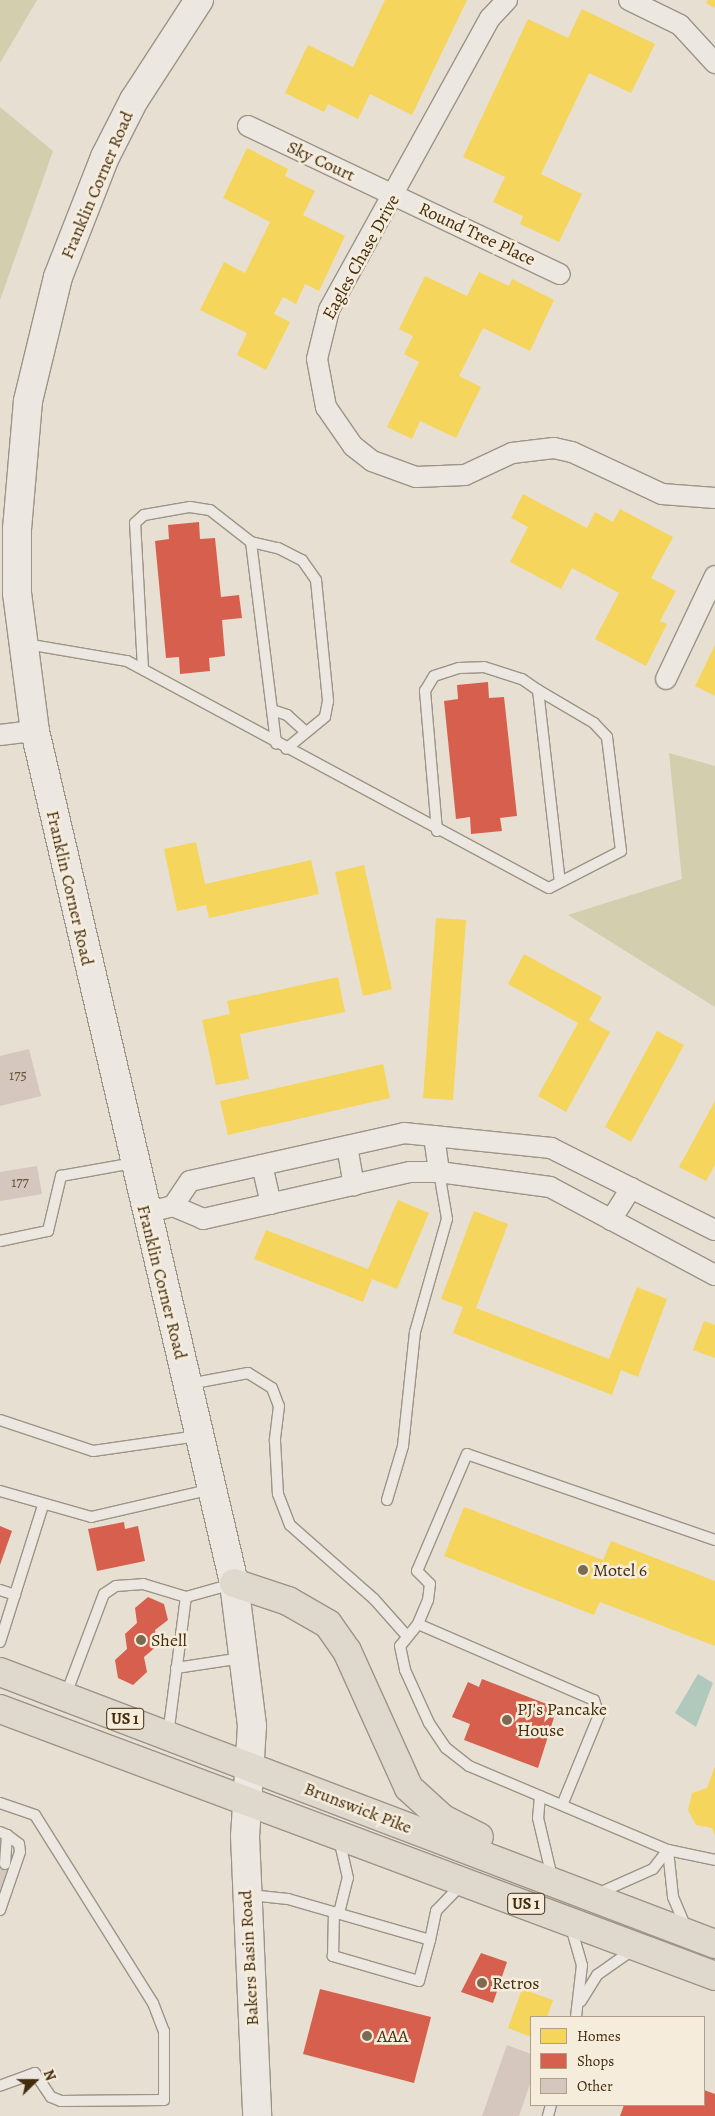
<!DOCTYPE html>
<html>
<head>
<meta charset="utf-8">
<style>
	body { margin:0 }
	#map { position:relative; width:715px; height:2116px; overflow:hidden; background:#e7dfd1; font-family:Alegreya,serif }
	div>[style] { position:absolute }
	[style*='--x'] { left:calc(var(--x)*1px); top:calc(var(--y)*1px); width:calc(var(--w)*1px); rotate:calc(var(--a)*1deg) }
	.green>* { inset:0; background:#d2ceae }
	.water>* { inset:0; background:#b1c8bd }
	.homes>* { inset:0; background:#f6d55c }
	.shops>* { inset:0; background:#d6604d }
	.building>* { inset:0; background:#d5c7be }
	.roads { filter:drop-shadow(1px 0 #9b9487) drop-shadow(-1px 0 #9b9487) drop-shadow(0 1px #9b9487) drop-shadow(0 -1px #9b9487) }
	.service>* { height:10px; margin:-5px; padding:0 5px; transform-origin:5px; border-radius:5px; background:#ece8e1 }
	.minor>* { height:20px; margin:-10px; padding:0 10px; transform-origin:10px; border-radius:10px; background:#ece8e1 }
	.secondary>* { height:28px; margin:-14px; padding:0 14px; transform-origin:14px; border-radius:14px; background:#ece8e1 }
	.trunk>* { height:28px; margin:-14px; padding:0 14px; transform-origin:14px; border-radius:14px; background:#dfd8cc }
	.dots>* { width:14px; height:14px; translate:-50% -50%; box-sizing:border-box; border:2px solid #f5ecdc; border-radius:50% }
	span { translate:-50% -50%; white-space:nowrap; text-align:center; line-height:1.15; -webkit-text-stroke:5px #f5ecdc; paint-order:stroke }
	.number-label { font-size:15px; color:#675338 }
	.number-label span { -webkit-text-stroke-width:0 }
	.shield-label span { padding:1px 4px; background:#f5ecdc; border:1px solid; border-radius:4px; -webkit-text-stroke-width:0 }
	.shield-label { font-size:16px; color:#422c0c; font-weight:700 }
	.street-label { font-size:18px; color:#422c0c }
	.poi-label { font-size:18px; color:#422c0c }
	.left { translate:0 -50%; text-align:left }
	.legend { position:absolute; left:530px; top:2016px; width:175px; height:90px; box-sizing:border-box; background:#f5ecdc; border:1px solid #ad9f89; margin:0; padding:6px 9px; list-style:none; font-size:15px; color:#422c0c }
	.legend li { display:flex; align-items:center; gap:10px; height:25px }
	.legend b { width:25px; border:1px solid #ad9f89 }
	.north { position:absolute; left:10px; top:2056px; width:50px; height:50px; -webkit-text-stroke:4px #f5ecdc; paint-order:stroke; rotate:68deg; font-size:14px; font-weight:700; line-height:20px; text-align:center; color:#422c0c }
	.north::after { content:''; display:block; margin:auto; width:18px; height:22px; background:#422c0c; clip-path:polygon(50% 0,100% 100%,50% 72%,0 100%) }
</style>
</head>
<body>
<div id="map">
	<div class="green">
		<i style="clip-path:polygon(0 0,37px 0,0 63px)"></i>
		<i style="clip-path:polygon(0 107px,53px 151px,0 300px)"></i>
		<i style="clip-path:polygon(669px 753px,715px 766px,715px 1007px,568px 915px,682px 879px)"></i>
	</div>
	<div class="water">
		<i style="clip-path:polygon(698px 1674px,713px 1683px,696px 1727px,675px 1713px)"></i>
	</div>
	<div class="homes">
		<i style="clip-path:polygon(385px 0,467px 0,412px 115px,370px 94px,358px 119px,328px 104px,324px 112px,285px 93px,308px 45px,353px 67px)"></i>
		<i style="clip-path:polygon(708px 0,715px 0,715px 8px,706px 3px)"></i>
		<i style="clip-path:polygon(582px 9px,655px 44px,631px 93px,589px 73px,541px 174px,582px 194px,559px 242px,520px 224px,523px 216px,493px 202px,505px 177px,463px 157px,528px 19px,568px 38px)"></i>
		<i style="clip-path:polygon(247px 148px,288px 169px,285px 176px,315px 191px,303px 215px,345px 236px,319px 291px,305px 284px,296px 304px,283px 297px,274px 314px,290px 322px,266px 370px,237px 355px,247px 333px,200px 310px,224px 262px,245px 273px,270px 222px,223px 198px)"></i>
		<i style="clip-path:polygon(479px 272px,509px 286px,512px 279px,554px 300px,530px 351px,483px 328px,459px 376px,481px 387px,456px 438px,420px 421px,412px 439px,387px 427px,419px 362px,404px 354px,413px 336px,399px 329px,425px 276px,467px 296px)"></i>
		<i style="clip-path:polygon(523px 494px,587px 528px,595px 512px,613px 522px,620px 509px,673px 537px,651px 578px,676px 591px,660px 621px,667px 624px,646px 666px,595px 639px,619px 593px,572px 568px,561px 589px,510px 562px,528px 527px,511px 518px)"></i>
		<i style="clip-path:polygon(715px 645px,715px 696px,695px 686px)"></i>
		<i style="clip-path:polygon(196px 842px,205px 884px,311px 860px,319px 894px,209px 918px,206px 905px,177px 911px,164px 849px)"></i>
		<i style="clip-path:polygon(364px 865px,392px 989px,363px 996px,335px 872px)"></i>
		<i style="clip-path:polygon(436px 918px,466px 920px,453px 1100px,423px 1098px)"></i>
		<i style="clip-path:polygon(524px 954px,602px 997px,589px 1020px,610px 1032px,566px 1112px,538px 1096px,578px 1023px,508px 984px)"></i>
		<i style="clip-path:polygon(338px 977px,345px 1012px,240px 1034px,249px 1079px,216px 1085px,202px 1020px,230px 1014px,227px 1001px)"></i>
		<i style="clip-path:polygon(657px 1031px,684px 1045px,631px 1142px,605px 1127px)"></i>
		<i style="clip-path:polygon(383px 1064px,390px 1098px,228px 1135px,220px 1101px)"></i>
		<i style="clip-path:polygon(715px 1101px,715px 1165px,706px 1181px,679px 1167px)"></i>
		<i style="clip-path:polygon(398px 1200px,429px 1213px,397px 1289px,372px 1279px,363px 1302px,254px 1259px,266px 1230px,368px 1269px)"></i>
		<i style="clip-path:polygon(474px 1211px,508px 1224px,476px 1308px,609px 1359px,637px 1287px,667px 1299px,638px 1377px,621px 1370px,612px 1395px,453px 1333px,463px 1307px,441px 1299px)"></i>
		<i style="clip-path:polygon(704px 1321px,715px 1325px,715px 1358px,693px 1350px)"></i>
		<i style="clip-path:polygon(464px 1507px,603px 1560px,611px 1541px,715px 1581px,715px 1646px,600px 1602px,594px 1615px,444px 1556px)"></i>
		<i style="clip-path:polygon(715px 1766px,715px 1835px,712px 1828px,696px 1825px,688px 1810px,692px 1793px,707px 1788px)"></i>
		<i style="clip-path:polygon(522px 1989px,553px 2000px,547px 2017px,531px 2017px,531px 2037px,508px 2028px)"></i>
	</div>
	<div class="shops">
		<i style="clip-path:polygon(199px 522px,200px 539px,215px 538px,221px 597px,239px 595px,242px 618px,222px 620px,225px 656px,209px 658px,210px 671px,180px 674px,179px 657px,166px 658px,155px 541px,169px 539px,168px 525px)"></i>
		<i style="clip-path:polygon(488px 682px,489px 698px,504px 697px,517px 816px,500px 818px,502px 831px,471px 834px,470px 817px,456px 819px,444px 701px,458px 699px,457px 685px)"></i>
		<i style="clip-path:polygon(124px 1522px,125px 1529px,138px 1526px,145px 1561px,97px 1571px,88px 1529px)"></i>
		<i style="clip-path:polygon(0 1526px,12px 1531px,0 1565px)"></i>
		<i style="clip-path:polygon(148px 1597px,164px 1604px,168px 1620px,155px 1630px,157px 1646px,144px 1657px,147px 1672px,133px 1685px,118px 1678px,115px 1660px,127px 1649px,125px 1634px,137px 1623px,135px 1608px)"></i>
		<i style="clip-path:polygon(482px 1679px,557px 1708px,538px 1768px,464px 1740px,470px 1724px,452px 1717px,468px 1682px,479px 1687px)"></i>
		<i style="clip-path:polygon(481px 1953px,507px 1962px,493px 2003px,461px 1992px)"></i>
		<i style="clip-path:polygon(320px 1989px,431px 2017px,414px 2083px,303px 2054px)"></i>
		<i style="clip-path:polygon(704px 2090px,715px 2094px,715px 2116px,620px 2116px,624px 2105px,704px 2105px)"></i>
	</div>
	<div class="building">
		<i style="clip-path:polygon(29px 1049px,41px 1096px,0 1106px,0 1056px)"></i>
		<i style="clip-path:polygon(37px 1166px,42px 1194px,0 1201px,0 1172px)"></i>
		<i style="clip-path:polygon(0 1862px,20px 1870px,2px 1917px,0 1916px)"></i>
		<i style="clip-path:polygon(507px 2045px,531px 2054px,531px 2081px,519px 2116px,482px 2116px)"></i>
	</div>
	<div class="roads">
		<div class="service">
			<i style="--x:251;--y:542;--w:28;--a:13"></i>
			<i style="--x:278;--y:548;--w:27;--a:27"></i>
			<i style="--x:302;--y:560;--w:24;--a:55"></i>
			<i style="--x:316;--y:580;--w:122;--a:84.3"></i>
			<i style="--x:328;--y:701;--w:16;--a:101"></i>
			<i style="--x:325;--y:717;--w:50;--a:140.6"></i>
			<i style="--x:26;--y:644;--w:102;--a:9.6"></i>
			<i style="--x:127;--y:661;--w:479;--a:28.3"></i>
			<i style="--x:549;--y:888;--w:81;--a:-27.2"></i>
			<i style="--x:621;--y:851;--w:115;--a:-97"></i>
			<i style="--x:607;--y:737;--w:19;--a:-133"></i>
			<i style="--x:594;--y:723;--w:65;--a:-149.5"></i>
			<i style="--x:143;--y:669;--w:146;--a:-93.1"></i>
			<i style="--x:135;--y:523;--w:12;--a:-42"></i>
			<i style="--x:144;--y:515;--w:47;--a:-9.9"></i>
			<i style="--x:190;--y:507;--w:20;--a:9"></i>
			<i style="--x:210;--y:510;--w:52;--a:38"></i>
			<i style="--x:251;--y:542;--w:203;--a:82.9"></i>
			<i style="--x:272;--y:710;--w:16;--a:18"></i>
			<i style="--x:287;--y:715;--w:25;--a:42"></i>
			<i style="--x:437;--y:831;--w:141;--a:-94.9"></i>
			<i style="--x:425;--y:691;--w:17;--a:-59"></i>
			<i style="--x:434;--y:676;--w:26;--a:-18"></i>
			<i style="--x:459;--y:668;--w:25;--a:-2"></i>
			<i style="--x:484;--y:667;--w:40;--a:18"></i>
			<i style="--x:522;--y:679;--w:19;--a:35"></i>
			<i style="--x:538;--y:690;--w:193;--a:83.5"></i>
			<i style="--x:0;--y:1241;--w:49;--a:-11.8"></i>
			<i style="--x:48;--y:1231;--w:57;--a:-76.7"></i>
			<i style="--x:61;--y:1176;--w:73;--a:-10.2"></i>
			<i style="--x:189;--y:1384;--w:60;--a:-10.6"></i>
			<i style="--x:248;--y:1373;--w:28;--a:32"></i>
			<i style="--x:272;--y:1388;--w:19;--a:69"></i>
			<i style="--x:279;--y:1406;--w:35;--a:97"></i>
			<i style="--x:275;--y:1441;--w:53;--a:86.8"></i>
			<i style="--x:278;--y:1494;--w:33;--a:69"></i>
			<i style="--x:290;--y:1525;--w:112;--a:41.4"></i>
			<i style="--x:374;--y:1599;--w:50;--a:48.3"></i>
			<i style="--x:0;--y:1420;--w:98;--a:18.4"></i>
			<i style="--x:93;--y:1451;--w:106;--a:-8.1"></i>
			<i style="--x:0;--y:1491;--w:95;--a:15.9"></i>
			<i style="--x:91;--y:1517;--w:124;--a:-13"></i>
			<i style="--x:387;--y:1500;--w:56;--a:-73.5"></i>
			<i style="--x:403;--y:1446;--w:115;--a:-84"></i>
			<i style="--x:415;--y:1332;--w:117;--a:-74.2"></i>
			<i style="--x:447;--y:1219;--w:48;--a:-99.7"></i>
			<i style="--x:715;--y:1540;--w:262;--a:-160.9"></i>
			<i style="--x:467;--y:1454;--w:127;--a:113.1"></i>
			<i style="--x:417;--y:1571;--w:18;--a:45"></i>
			<i style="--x:430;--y:1584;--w:16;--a:97"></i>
			<i style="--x:428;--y:1600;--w:26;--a:113"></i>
			<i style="--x:418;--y:1624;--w:28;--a:129"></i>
			<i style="--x:400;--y:1646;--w:25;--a:78"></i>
			<i style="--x:405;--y:1670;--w:58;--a:65.6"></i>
			<i style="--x:429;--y:1723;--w:30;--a:56"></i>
			<i style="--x:446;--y:1748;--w:29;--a:38"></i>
			<i style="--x:469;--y:1766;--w:216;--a:22.9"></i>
			<i style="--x:668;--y:1850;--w:48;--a:12"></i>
			<i style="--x:0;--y:1590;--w:16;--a:18"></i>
			<i style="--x:418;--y:1624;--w:192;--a:23.4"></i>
			<i style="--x:594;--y:1700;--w:16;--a:72"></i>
			<i style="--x:599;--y:1715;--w:97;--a:112.3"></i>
			<i style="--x:0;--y:1642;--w:143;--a:-72.5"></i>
			<i style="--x:176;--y:1668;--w:67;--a:-8.6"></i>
			<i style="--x:65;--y:1697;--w:110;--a:-69.3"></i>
			<i style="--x:104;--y:1594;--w:14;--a:-34"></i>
			<i style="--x:116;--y:1586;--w:27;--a:-4"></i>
			<i style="--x:143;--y:1584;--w:45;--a:16.8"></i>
			<i style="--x:186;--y:1597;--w:49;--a:-15.5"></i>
			<i style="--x:168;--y:1735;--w:139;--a:-82.6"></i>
			<i style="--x:540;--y:1796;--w:22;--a:95"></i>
			<i style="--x:538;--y:1818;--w:57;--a:76.7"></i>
			<i style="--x:0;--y:1803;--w:37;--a:19"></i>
			<i style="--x:35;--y:1815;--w:222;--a:57.9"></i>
			<i style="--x:153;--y:2003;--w:30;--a:69"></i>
			<i style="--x:164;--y:2031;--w:69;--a:90"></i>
			<i style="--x:164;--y:2100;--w:103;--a:179.4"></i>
			<i style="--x:61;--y:2101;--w:11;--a:-158"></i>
			<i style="--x:51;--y:2097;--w:29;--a:-124"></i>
			<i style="--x:35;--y:2073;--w:37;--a:160"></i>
			<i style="--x:0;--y:1832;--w:8;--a:23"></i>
			<i style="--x:7;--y:1835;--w:29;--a:94"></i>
			<i style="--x:668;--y:1850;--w:47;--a:83.9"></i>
			<i style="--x:673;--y:1897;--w:33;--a:67"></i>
			<i style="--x:599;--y:1893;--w:59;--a:-24"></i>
			<i style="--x:653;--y:1869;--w:24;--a:-52"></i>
			<i style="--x:250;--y:1895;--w:38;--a:6"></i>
			<i style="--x:288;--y:1899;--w:148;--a:16.1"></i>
			<i style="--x:430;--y:1940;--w:42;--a:105"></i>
			<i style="--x:419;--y:1981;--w:90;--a:-163.8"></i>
			<i style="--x:333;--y:1956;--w:44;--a:-88.7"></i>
			<i style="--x:0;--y:1910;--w:61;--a:-71"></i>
			<i style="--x:20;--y:1852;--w:8;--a:-97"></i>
			<i style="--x:19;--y:1844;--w:15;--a:-143"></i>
			<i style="--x:339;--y:1913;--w:36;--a:-76"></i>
			<i style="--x:348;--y:1878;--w:40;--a:-103"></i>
			<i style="--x:571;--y:1927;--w:40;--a:74"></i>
			<i style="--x:582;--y:1965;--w:52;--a:96.6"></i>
			<i style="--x:430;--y:1940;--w:30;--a:-78"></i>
			<i style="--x:436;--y:1911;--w:39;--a:-46"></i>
			<i style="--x:581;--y:2001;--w:31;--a:-58"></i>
			<i style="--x:597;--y:1975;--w:45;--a:-35.1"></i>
			<i style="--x:548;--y:2116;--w:11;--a:-75"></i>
		</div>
		<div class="minor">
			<i style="--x:507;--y:0;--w:25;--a:133"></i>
			<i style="--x:490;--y:18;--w:333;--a:118.9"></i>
			<i style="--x:329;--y:310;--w:50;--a:103.8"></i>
			<i style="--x:317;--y:359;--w:49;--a:79.4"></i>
			<i style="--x:326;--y:407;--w:47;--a:55.3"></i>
			<i style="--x:353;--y:446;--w:24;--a:38"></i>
			<i style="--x:372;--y:461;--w:47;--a:20"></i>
			<i style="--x:416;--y:477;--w:49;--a:-2.3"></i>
			<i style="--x:465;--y:475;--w:52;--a:-25.1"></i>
			<i style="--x:512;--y:453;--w:42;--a:-6.8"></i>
			<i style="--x:554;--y:448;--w:18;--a:13"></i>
			<i style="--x:572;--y:452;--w:99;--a:25"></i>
			<i style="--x:662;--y:494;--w:53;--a:4.3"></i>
			<i style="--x:629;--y:0;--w:57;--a:26.1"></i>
			<i style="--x:680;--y:25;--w:52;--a:47.4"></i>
			<i style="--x:248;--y:126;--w:345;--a:25.4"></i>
			<i style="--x:666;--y:679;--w:114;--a:-64.6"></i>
			<i style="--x:0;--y:735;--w:35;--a:-7"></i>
			<i style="--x:434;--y:1136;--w:36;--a:82"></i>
			<i style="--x:347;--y:1146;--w:40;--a:80"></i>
			<i style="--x:262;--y:1165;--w:40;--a:77"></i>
			<i style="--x:173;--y:1206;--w:30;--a:-56"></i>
			<i style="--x:190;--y:1181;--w:219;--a:-12.6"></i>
			<i style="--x:404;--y:1133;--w:148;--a:5.8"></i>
			<i style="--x:551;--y:1148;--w:183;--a:26.6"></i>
			<i style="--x:145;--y:1213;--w:29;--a:-14"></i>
			<i style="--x:173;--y:1206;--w:33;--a:23"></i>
			<i style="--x:203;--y:1219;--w:212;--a:-12.8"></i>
			<i style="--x:410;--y:1172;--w:29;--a:0"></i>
			<i style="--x:439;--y:1172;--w:112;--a:7.7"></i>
			<i style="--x:550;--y:1187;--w:187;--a:28.1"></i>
			<i style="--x:611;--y:1220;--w:38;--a:-58"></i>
		</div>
		<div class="secondary">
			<i style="--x:199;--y:0;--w:119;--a:123"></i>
			<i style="--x:134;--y:100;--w:64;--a:117"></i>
			<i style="--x:105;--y:157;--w:129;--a:111.4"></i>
			<i style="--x:58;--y:277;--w:128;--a:103.6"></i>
			<i style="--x:28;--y:401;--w:128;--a:94.9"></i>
			<i style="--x:17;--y:529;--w:64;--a:90"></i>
			<i style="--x:17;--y:593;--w:139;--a:82.6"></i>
			<i style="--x:35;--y:731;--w:875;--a:76.85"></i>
			<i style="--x:234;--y:1583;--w:144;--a:82.8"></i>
			<i style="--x:252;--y:1726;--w:110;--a:93.6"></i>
			<i style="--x:245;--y:1836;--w:280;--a:87.5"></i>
		</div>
		<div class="trunk">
			<i style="--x:234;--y:1583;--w:57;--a:18.4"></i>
			<i style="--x:288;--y:1601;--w:46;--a:29.9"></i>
			<i style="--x:328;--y:1624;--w:33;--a:55"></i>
			<i style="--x:347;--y:1651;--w:150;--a:65.7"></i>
			<i style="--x:409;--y:1788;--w:46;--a:42.4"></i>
			<i style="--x:443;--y:1819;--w:40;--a:26.6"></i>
			<i style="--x:0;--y:1672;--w:765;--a:20.83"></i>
			<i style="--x:0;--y:1709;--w:763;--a:20.48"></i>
		</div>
	</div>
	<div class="dots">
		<i style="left:583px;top:1570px;background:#7c6b51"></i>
		<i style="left:141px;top:1640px;background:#7c6b51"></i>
		<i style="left:507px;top:1720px;background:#7c6b51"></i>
		<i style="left:482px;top:1983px;background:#7c6b51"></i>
		<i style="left:367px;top:2036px;background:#7c6b51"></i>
	</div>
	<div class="number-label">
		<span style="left:18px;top:1076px">175</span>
		<span style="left:20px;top:1183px">177</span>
	</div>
	<div class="shield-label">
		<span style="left:125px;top:1719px">US 1</span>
		<span style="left:526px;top:1904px">US 1</span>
	</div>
	<div class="street-label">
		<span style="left:321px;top:161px;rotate:25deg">Sky Court</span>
		<span style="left:97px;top:185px;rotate:-67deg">Franklin Corner Road</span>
		<span style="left:477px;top:234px;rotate:25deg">Round Tree Place</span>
		<span style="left:361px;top:257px;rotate:-61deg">Eagles Chase Drive</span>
		<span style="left:70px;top:888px;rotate:77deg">Franklin Corner Road</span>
		<span style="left:162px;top:1282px;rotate:76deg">Franklin Corner Road</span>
		<span style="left:358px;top:1808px;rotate:21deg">Brunswick Pike</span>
		<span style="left:249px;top:1958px;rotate:-93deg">Bakers Basin Road</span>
	</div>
	<div class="poi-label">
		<span class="left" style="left:593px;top:1570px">Motel 6</span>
		<span class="left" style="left:151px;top:1640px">Shell</span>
		<span class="left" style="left:517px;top:1720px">PJ's Pancake<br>House</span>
		<span class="left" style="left:492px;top:1983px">Retros</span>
		<span class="left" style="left:377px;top:2036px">AAA</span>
	</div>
	<ul class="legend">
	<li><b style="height:14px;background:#f6d55c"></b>Homes</li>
	<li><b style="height:14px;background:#d6604d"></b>Shops</li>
	<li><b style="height:14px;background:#d5c7be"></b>Other</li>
	</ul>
	<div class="north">N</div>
</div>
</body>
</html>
